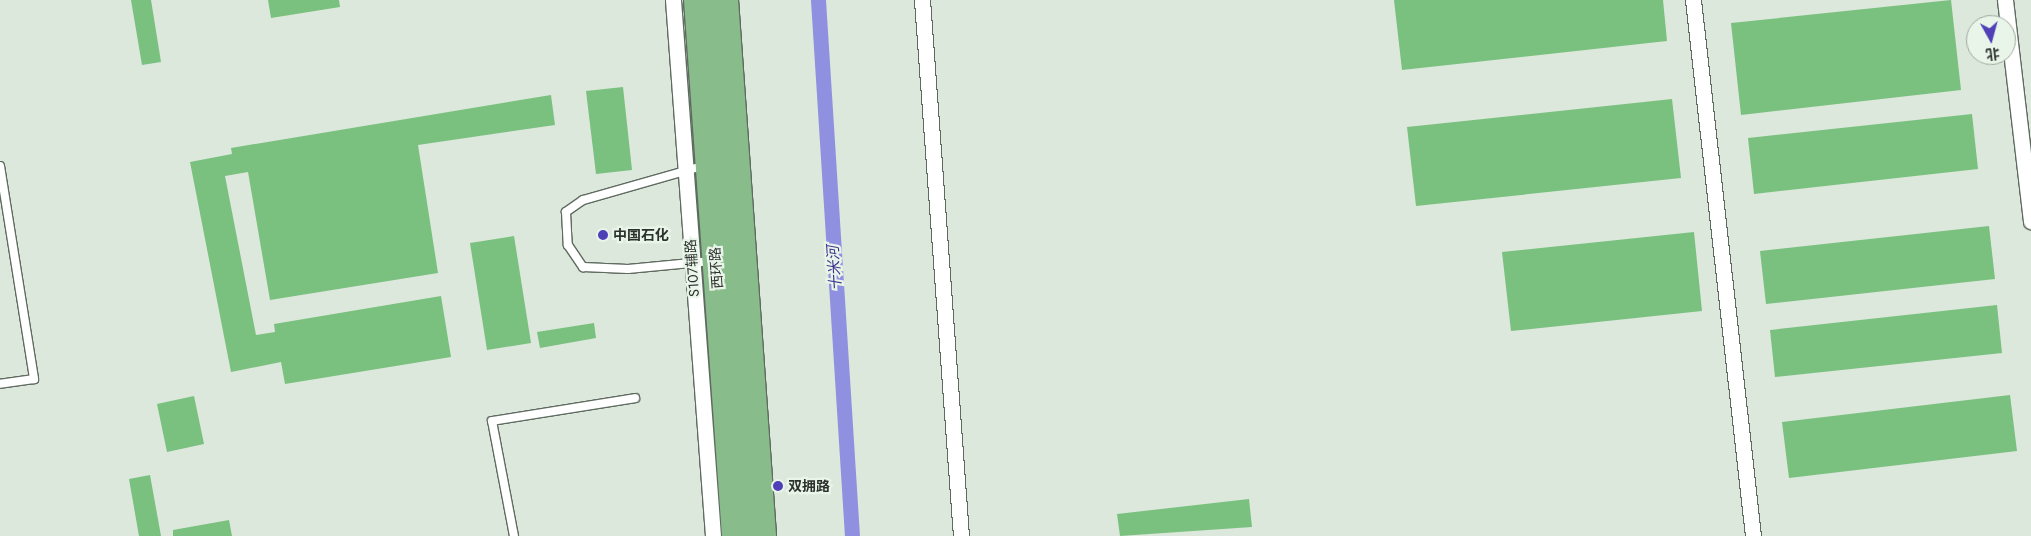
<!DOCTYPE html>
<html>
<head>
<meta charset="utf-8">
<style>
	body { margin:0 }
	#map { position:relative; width:2031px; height:536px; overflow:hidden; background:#dce8dc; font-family:Jost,"Noto Sans SC",sans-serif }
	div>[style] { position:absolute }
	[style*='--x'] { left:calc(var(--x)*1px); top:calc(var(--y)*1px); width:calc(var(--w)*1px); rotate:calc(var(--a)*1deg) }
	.canal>* { height:15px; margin:-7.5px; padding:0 7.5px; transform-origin:7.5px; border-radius:7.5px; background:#8f90df }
	.building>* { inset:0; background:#7ac07f }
	.roads { filter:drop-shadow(1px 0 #5f6a60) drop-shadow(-1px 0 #5f6a60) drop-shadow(0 1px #5f6a60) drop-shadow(0 -1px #5f6a60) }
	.lane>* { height:8px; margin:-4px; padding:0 4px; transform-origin:4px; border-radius:4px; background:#fff }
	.street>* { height:15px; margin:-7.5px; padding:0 7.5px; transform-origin:7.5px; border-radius:7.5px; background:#fff }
	.highway>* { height:28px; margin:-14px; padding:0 14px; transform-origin:14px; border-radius:14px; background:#88bd8b }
	.dots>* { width:14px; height:14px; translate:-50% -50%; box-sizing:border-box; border:2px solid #e9f5e9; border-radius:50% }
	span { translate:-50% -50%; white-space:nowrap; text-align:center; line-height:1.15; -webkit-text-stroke:4.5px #e9f5e9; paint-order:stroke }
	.poi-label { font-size:14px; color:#2d312d; font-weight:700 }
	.left { translate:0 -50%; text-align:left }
	.street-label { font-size:14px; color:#2d312d }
	.water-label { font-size:15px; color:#3d338f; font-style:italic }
	.north { position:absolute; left:1966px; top:15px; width:50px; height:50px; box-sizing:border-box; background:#e9f5e9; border:1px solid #9ea79e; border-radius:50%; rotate:173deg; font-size:14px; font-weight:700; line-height:20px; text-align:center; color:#2d312d }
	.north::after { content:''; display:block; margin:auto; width:18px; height:22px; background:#4f40b7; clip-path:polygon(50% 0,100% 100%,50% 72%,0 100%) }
</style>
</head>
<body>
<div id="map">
	<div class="canal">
		<i style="--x:818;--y:0;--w:537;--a:86.37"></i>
	</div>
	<div class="building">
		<i style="clip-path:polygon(131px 0,151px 0,161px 62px,142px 65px)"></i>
		<i style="clip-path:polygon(268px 0,339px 0,340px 7px,271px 18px)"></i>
		<i style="clip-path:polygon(1394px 0,1663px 0,1667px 41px,1402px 70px)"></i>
		<i style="clip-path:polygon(1951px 0,1961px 90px,1741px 115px,1731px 23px)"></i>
		<i style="clip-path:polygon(623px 87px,632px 170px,596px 174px,586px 91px)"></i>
		<i style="clip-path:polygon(551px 95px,555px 125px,418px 145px,438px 273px,270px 300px,248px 172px,225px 176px,256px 335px,275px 332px,274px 324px,441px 296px,451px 357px,285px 384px,281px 362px,231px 372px,190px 162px,232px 154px,231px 148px)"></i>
		<i style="clip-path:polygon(1672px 99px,1681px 178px,1416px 206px,1407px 127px)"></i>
		<i style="clip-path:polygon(1972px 114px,1978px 169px,1754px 194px,1748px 138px)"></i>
		<i style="clip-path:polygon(1989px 226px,1995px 279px,1766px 304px,1760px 251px)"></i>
		<i style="clip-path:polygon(1694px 232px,1702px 311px,1511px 331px,1502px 252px)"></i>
		<i style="clip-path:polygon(514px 236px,531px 343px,487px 350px,470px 243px)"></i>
		<i style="clip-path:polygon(1997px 305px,2002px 353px,1775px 377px,1770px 330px)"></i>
		<i style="clip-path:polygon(594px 323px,596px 338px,540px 348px,537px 332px)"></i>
		<i style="clip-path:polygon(2010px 395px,2017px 451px,1789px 478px,1782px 422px)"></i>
		<i style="clip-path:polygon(194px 396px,204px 444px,167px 452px,157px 404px)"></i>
		<i style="clip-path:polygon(150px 475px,161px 536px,139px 536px,129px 479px)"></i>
		<i style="clip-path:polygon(1249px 499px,1252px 527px,1120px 536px,1117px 514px)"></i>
		<i style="clip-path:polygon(229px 520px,232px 536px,173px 536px,173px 530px)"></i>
	</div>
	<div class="roads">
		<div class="lane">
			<i style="--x:706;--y:165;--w:128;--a:164.1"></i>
			<i style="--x:583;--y:200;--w:21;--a:145"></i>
			<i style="--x:566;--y:212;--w:33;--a:87"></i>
			<i style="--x:568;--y:245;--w:27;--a:56"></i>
			<i style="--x:583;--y:267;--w:45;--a:2.5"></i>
			<i style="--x:628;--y:269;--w:84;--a:-5.4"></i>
			<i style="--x:0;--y:166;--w:216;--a:80.9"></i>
			<i style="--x:34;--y:379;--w:34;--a:172"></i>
			<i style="--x:514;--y:536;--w:117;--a:-100.8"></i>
			<i style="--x:492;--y:421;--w:145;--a:-9.1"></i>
		</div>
		<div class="street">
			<i style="--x:673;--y:0;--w:537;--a:85.73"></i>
			<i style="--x:922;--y:0;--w:537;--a:85.84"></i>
			<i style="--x:1693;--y:0;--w:539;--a:83.61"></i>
			<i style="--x:2005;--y:0;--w:223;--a:83.3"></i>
		</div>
		<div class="highway">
			<i style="--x:698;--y:0;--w:537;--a:85.94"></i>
			<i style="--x:724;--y:0;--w:537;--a:85.94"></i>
		</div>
	</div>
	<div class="dots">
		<i style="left:603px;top:235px;background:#4f40b7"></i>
		<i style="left:778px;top:486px;background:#4f40b7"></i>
	</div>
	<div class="poi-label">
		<span class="left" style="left:613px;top:235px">中国石化</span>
		<span class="left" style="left:788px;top:486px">双拥路</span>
	</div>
	<div class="street-label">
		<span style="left:692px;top:268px;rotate:-94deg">S107辅路</span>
		<span style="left:716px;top:268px;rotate:-94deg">西环路</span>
	</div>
	<div class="water-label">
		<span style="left:835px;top:268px;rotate:-94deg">十米河</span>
	</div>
	<div class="north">北</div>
</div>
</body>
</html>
